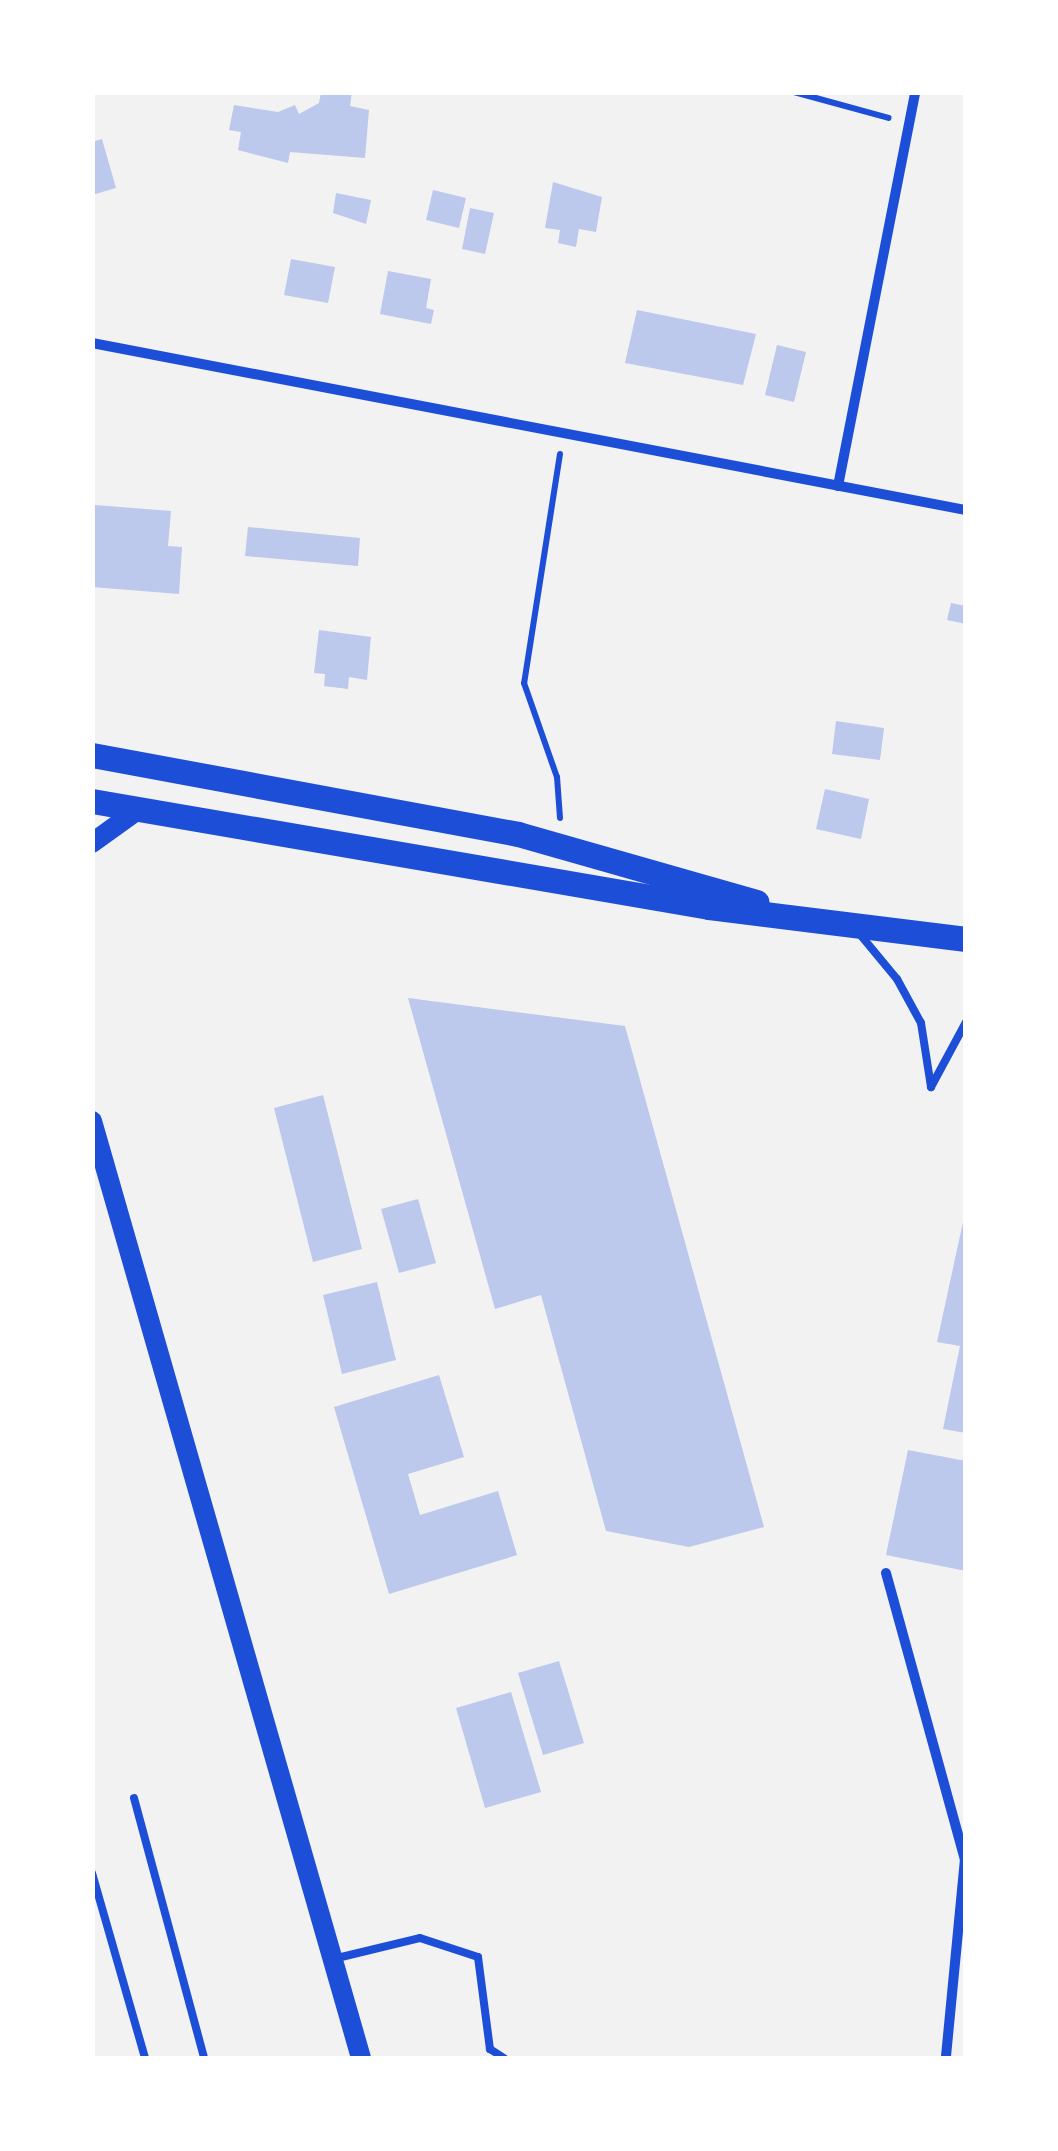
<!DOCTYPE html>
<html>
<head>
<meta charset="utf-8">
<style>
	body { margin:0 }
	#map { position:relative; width:1058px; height:2151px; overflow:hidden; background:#f2f2f2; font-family:"DejaVu Sans",sans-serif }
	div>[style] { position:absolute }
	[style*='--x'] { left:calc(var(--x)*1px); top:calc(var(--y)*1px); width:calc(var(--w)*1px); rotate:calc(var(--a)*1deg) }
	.building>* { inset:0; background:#bdc9ec }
	.path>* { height:6px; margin:-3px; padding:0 3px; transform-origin:3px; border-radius:3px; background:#1d4ed8 }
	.service>* { height:8px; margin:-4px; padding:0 4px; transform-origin:4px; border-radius:4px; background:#1d4ed8 }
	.minor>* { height:10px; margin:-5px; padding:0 5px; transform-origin:5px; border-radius:5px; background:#1d4ed8 }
	.secondary>* { height:20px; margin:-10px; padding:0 10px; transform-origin:10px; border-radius:10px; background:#1d4ed8 }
	.primary>* { height:25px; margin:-12.5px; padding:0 12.5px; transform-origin:12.5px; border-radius:12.5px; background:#1d4ed8 }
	span { translate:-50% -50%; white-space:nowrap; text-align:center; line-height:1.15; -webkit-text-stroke:8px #fff; paint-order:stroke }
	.frame { position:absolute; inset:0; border:95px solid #fff; pointer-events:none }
</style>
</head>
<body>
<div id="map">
	<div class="building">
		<i style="clip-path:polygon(321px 92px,352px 92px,350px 106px,369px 110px,365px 158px,290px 152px,288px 163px,238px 150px,241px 132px,229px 130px,234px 105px,278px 112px,295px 105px,299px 114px,319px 103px)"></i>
		<i style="clip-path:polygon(102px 139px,116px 188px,92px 195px,92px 142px)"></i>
		<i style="clip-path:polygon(553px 182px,602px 197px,596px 232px,579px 229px,576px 247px,558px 243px,560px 230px,545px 228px)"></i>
		<i style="clip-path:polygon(433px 190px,466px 198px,459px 228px,426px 220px)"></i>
		<i style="clip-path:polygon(336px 193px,371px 200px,366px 224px,333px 213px)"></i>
		<i style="clip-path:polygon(470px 208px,494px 213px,485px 254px,462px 249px)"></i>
		<i style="clip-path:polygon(291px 259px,335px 267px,328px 303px,284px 295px)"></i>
		<i style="clip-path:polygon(388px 271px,431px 279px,426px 308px,434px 310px,431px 324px,380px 314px)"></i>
		<i style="clip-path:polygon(637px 310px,756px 334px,743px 385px,625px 363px)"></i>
		<i style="clip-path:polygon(777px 345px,806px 352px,794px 402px,765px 395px)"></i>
		<i style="clip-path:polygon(95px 505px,171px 511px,168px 546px,182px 547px,179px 594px,92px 587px)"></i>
		<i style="clip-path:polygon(248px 527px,360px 538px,358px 566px,245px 556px)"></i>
		<i style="clip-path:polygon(951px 603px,966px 606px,966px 624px,947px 620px)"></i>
		<i style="clip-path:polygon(319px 630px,371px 637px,367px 680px,349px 677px,348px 689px,324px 686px,325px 674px,314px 673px)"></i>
		<i style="clip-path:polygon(836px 721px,884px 728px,880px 760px,832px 754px)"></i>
		<i style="clip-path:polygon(825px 789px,869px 799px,861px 839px,816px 829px)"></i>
		<i style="clip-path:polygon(408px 998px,625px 1026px,764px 1527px,689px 1547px,606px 1531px,541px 1295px,495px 1309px)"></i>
		<i style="clip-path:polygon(323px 1095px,362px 1249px,313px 1262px,274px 1108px)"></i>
		<i style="clip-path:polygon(418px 1199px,436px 1263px,399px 1273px,381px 1209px)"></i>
		<i style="clip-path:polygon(966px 1208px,966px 1433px,943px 1429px,960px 1346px,937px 1342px)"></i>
		<i style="clip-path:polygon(377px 1282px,396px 1360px,342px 1374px,323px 1295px)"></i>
		<i style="clip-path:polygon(439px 1375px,464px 1457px,408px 1474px,420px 1515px,498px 1491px,517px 1555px,389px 1594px,334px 1407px)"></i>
		<i style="clip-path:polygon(908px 1450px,966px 1461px,966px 1571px,886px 1555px)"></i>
		<i style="clip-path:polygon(559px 1661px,584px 1743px,543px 1755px,518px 1673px)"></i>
		<i style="clip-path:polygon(511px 1692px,541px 1792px,485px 1808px,456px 1708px)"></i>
	</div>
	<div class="path">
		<i style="--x:794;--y:92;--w:98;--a:15.3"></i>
		<i style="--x:560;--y:454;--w:232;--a:98.9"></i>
		<i style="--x:524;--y:683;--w:100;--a:70.7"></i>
		<i style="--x:557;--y:777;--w:41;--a:85.8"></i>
	</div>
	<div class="service">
		<i style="--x:858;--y:932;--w:61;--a:50.3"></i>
		<i style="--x:897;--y:979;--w:50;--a:61.4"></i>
		<i style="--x:921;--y:1023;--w:65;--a:81.1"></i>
		<i style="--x:931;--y:1087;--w:74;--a:-61.7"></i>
		<i style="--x:134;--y:1798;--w:269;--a:74.9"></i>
		<i style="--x:92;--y:1873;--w:192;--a:74"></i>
		<i style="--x:333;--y:1959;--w:89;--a:-13.6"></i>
		<i style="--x:420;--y:1938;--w:61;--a:18.1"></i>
		<i style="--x:478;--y:1957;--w:93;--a:82.6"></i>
		<i style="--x:490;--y:2049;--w:17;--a:33"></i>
	</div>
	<div class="minor">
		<i style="--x:92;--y:343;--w:890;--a:10.82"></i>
		<i style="--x:838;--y:486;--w:401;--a:-78.9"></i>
		<i style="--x:886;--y:1573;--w:297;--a:74.6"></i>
		<i style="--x:965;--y:1859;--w:200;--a:95.5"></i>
	</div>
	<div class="secondary">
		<i style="--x:92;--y:843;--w:57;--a:-35.7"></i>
		<i style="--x:92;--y:1121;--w:975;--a:73.98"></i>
	</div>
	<div class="primary">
		<i style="--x:92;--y:755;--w:433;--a:10.5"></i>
		<i style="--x:518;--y:834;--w:248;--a:15.9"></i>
		<i style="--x:92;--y:801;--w:626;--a:9.75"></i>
		<i style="--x:709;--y:907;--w:259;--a:7.1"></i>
	</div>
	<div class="frame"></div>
</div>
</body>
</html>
